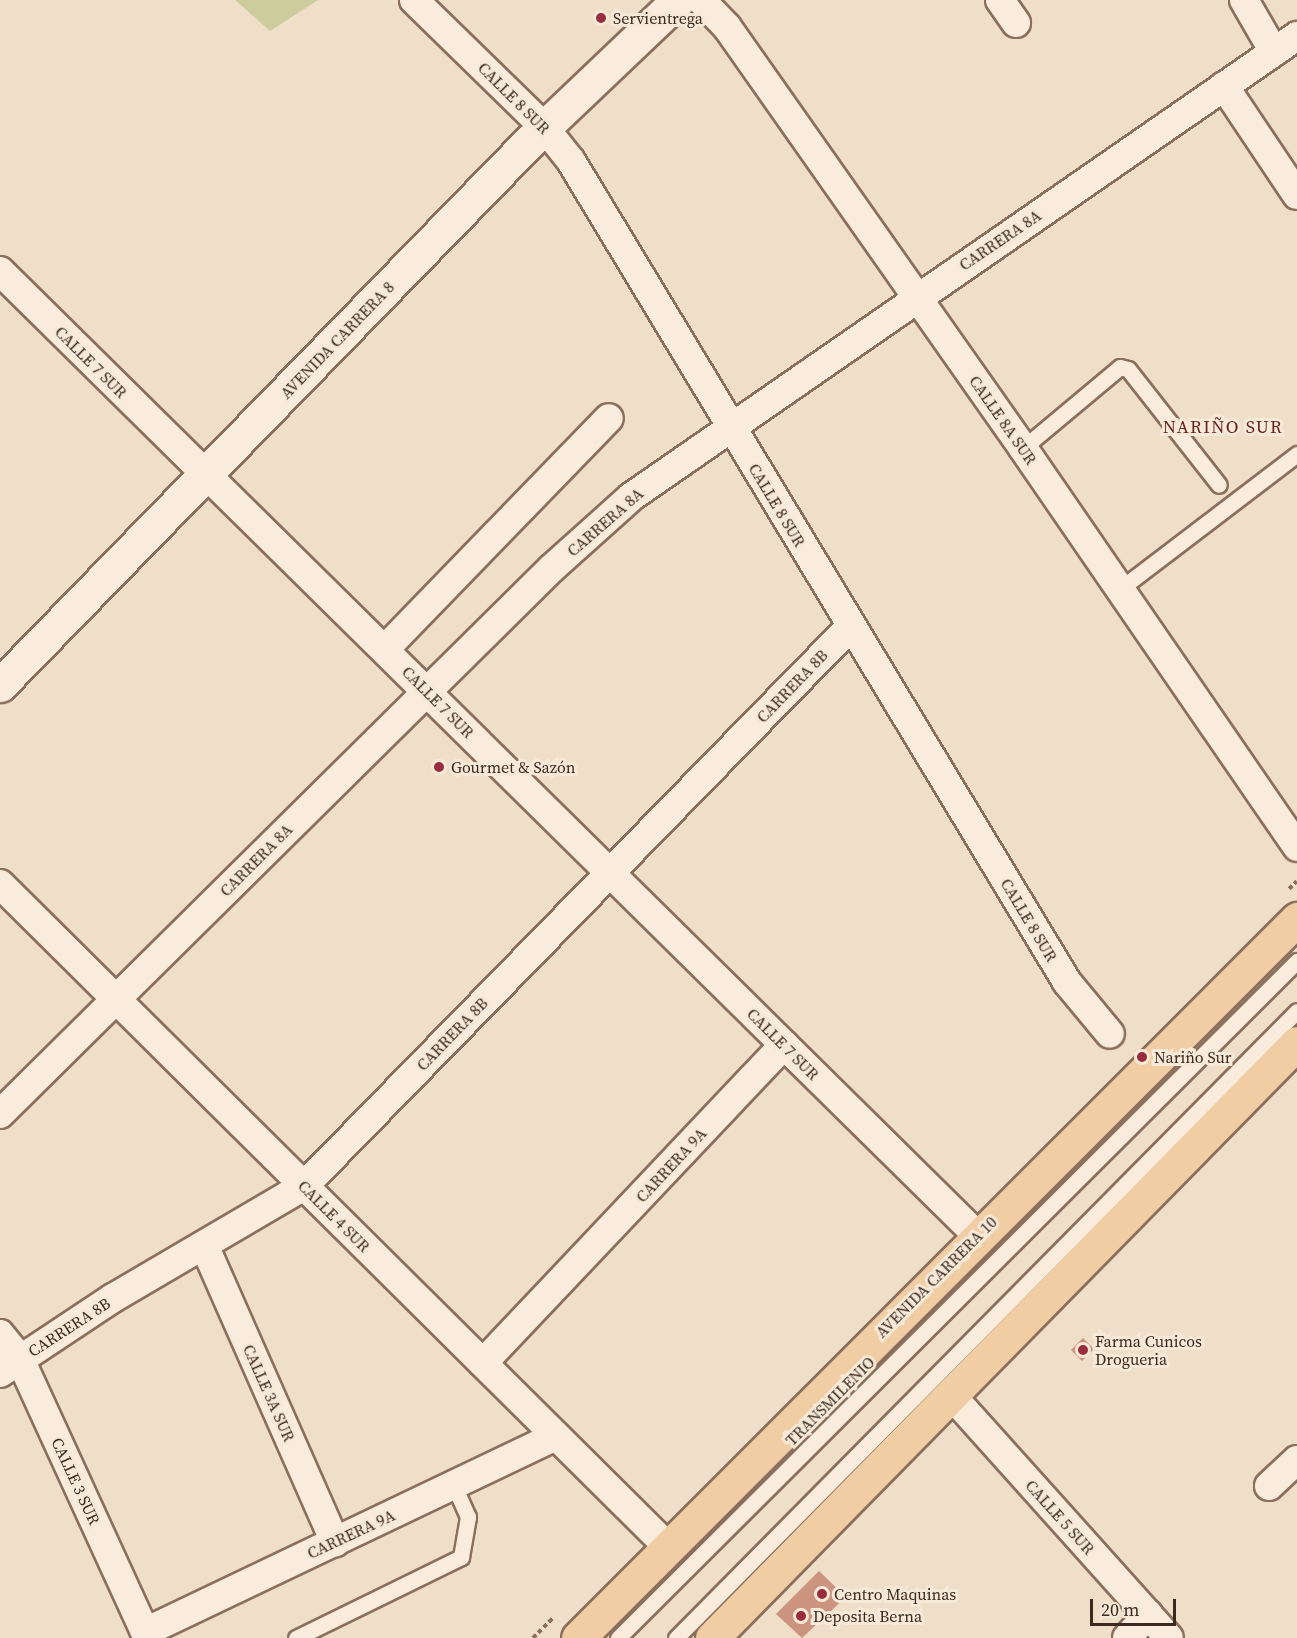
<!DOCTYPE html>
<html>
<head>
<meta charset="utf-8">
<style>
	body { margin:0 }
	#map { position:relative; width:1297px; height:1638px; overflow:hidden; background:#efdec8; font-family:"Source Serif 4",serif }
	div>[style] { position:absolute }
	[style*='--x'] { left:calc(var(--x)*1px); top:calc(var(--y)*1px); width:calc(var(--w)*1px); rotate:calc(var(--a)*1deg) }
	.green>* { inset:0; background:#cdcc9c }
	.building>* { inset:0; background:#cc947f }
	.path>* { height:4px; margin-top:-2px; transform-origin:0; background:repeating-linear-gradient(90deg,#8b6f5d 0 4.5px,transparent 0 7.5px) }
	.roads { filter:drop-shadow(2px 0 #8b6f5d) drop-shadow(-2px 0 #8b6f5d) drop-shadow(0 2px #8b6f5d) drop-shadow(0 -2px #8b6f5d) }
	.service>* { height:15px; margin:-7.5px; padding:0 7.5px; transform-origin:7.5px; border-radius:7.5px; background:#f9ecdc }
	.minor>* { height:28px; margin:-14px; padding:0 14px; transform-origin:14px; border-radius:14px; background:#f9ecdc }
	.secondary>* { height:33px; margin:-16.5px; padding:0 16.5px; transform-origin:16.5px; border-radius:16.5px; background:#f9ecdc }
	.primary>* { height:33px; margin:-16.5px; padding:0 16.5px; transform-origin:16.5px; border-radius:16.5px; background:#f0cda2 }
	.dots>* { width:16px; height:16px; translate:-50% -50%; box-sizing:border-box; border:3px solid #f6e9d8; border-radius:50% }
	span { translate:-50% -50%; white-space:nowrap; text-align:center; line-height:1.15; -webkit-text-stroke:6px #f6e9d8; paint-order:stroke }
	.poi-label { font-size:16px; color:#3c2a20 }
	.left { translate:0 -50%; text-align:left }
	.street-label { font-size:16px; color:#3c2a20 }
	.neighbourhood-label { font-size:18px; color:#682520; letter-spacing:1.5px }
	.scale { position:absolute; left:1090px; top:1599px; width:86px; height:27px; box-sizing:border-box; border:3px solid #3c2a20; border-top:0; padding-left:8px; font-size:18px; line-height:21px; white-space:nowrap; color:#3c2a20; -webkit-text-stroke:4px #f6e9d8; paint-order:stroke }
</style>
</head>
<body>
<div id="map">
	<div class="green">
		<i style="clip-path:polygon(235px 0,318px 0,270px 31px)"></i>
	</div>
	<div class="building">
		<i style="clip-path:polygon(1083px 1338px,1094px 1349px,1082px 1361px,1071px 1350px)"></i>
		<i style="clip-path:polygon(819px 1571px,846px 1597px,802px 1638px,776px 1614px)"></i>
	</div>
	<div class="path">
		<i style="--x:1289;--y:889;--w:11;--a:-45"></i>
		<i style="--x:533;--y:1638;--w:28;--a:-45"></i>
	</div>
	<div class="roads">
		<div class="service">
			<i style="--x:1023;--y:448;--w:126;--a:-39.9"></i>
			<i style="--x:1120;--y:367;--w:8;--a:14"></i>
			<i style="--x:1128;--y:369;--w:147;--a:51.9"></i>
			<i style="--x:1120;--y:589;--w:223;--a:-37.3"></i>
			<i style="--x:296;--y:1638;--w:184;--a:-26.1"></i>
			<i style="--x:461;--y:1557;--w:41;--a:-80.1"></i>
			<i style="--x:468;--y:1517;--w:35;--a:-114"></i>
			<i style="--x:618;--y:1638;--w:959;--a:-44.92"></i>
			<i style="--x:676;--y:1638;--w:882;--a:-45.28"></i>
		</div>
		<div class="minor">
			<i style="--x:414;--y:0;--w:182;--a:44.3"></i>
			<i style="--x:544;--y:127;--w:43;--a:51.5"></i>
			<i style="--x:571;--y:161;--w:959;--a:58.86"></i>
			<i style="--x:1067;--y:982;--w:67;--a:50.4"></i>
			<i style="--x:701;--y:0;--w:37;--a:46"></i>
			<i style="--x:727;--y:27;--w:515;--a:54.89"></i>
			<i style="--x:1023;--y:448;--w:484;--a:55.5"></i>
			<i style="--x:1000;--y:0;--w:28;--a:55"></i>
			<i style="--x:1244;--y:0;--w:60;--a:60"></i>
			<i style="--x:1224;--y:86;--w:131;--a:56.2"></i>
			<i style="--x:0;--y:271;--w:1373;--a:44.62"></i>
			<i style="--x:386;--y:648;--w:320;--a:-45.9"></i>
			<i style="--x:0;--y:884;--w:941;--a:44.78"></i>
			<i style="--x:0;--y:1114;--w:776;--a:-44.69"></i>
			<i style="--x:552;--y:568;--w:106;--a:-41.9"></i>
			<i style="--x:631;--y:497;--w:810;--a:-34.69"></i>
			<i style="--x:204;--y:1245;--w:325;--a:66.2"></i>
			<i style="--x:0;--y:1334;--w:32;--a:51"></i>
			<i style="--x:20;--y:1359;--w:300;--a:65.4"></i>
			<i style="--x:145;--y:1632;--w:455;--a:-25.5"></i>
			<i style="--x:483;--y:1363;--w:438;--a:-46.6"></i>
			<i style="--x:0;--y:1373;--w:136;--a:-33.6"></i>
			<i style="--x:113;--y:1298;--w:221;--a:-30.4"></i>
			<i style="--x:304;--y:1186;--w:781;--a:-45.67"></i>
			<i style="--x:951;--y:1395;--w:326;--a:48.1"></i>
			<i style="--x:1269;--y:1486;--w:38;--a:-43"></i>
			<i style="--x:1127;--y:1638;--w:32;--a:-49"></i>
		</div>
		<div class="secondary">
			<i style="--x:0;--y:685;--w:759;--a:-45.75"></i>
			<i style="--x:530;--y:141;--w:204;--a:-43.6"></i>
		</div>
		<div class="primary">
			<i style="--x:578;--y:1638;--w:1017;--a:-45"></i>
			<i style="--x:712;--y:1638;--w:834;--a:-45.49"></i>
		</div>
	</div>
	<div class="dots">
		<i style="left:601px;top:18px;background:#9a2d3d"></i>
		<i style="left:439px;top:767px;background:#9a2d3d"></i>
		<i style="left:1142px;top:1057px;background:#9a2d3d"></i>
		<i style="left:1083px;top:1350px;background:#9a2d3d"></i>
		<i style="left:822px;top:1594px;background:#9a2d3d"></i>
		<i style="left:801px;top:1616px;background:#9a2d3d"></i>
	</div>
	<div class="poi-label">
		<span class="left" style="left:613px;top:18px">Servientrega</span>
		<span class="left" style="left:451px;top:767px">Gourmet &amp; Sazón</span>
		<span class="left" style="left:1154px;top:1057px">Nariño Sur</span>
		<span class="left" style="left:1095px;top:1350px">Farma Cunicos<br>Drogueria</span>
		<span class="left" style="left:834px;top:1594px">Centro Maquinas</span>
		<span class="left" style="left:813px;top:1616px">Deposita Berna</span>
	</div>
	<div class="street-label">
		<span style="left:514px;top:98px;rotate:45deg">CALLE 8 SUR</span>
		<span style="left:1000px;top:240px;rotate:-34deg">CARRERA 8A</span>
		<span style="left:337px;top:340px;rotate:-46deg">AVENIDA CARRERA 8</span>
		<span style="left:91px;top:362px;rotate:45deg">CALLE 7 SUR</span>
		<span style="left:1003px;top:420px;rotate:55deg">CALLE 8A SUR</span>
		<span style="left:777px;top:505px;rotate:59deg">CALLE 8 SUR</span>
		<span style="left:605px;top:522px;rotate:-41deg">CARRERA 8A</span>
		<span style="left:792px;top:686px;rotate:-46deg">CARRERA 8B</span>
		<span style="left:438px;top:702px;rotate:45deg">CALLE 7 SUR</span>
		<span style="left:256px;top:860px;rotate:-45deg">CARRERA 8A</span>
		<span style="left:1029px;top:920px;rotate:59deg">CALLE 8 SUR</span>
		<span style="left:452px;top:1034px;rotate:-46deg">CARRERA 8B</span>
		<span style="left:783px;top:1044px;rotate:45deg">CALLE 7 SUR</span>
		<span style="left:671px;top:1165px;rotate:-47deg">CARRERA 9A</span>
		<span style="left:334px;top:1216px;rotate:45deg">CALLE 4 SUR</span>
		<span style="left:936px;top:1277px;rotate:-45deg">AVENIDA CARRERA 10</span>
		<span style="left:69px;top:1327px;rotate:-33deg">CARRERA 8B</span>
		<span style="left:269px;top:1393px;rotate:66deg">CALLE 3A SUR</span>
		<span style="left:830px;top:1401px;rotate:-45deg">TRANSMILENIO</span>
		<span style="left:76px;top:1481px;rotate:65deg">CALLE 3 SUR</span>
		<span style="left:1060px;top:1517px;rotate:48deg">CALLE 5 SUR</span>
		<span style="left:351px;top:1534px;rotate:-25deg">CARRERA 9A</span>
	</div>
	<div class="neighbourhood-label">
		<span style="left:1223px;top:427px">NARIÑO SUR</span>
	</div>
	<div class="scale">20 m</div>
</div>
</body>
</html>
